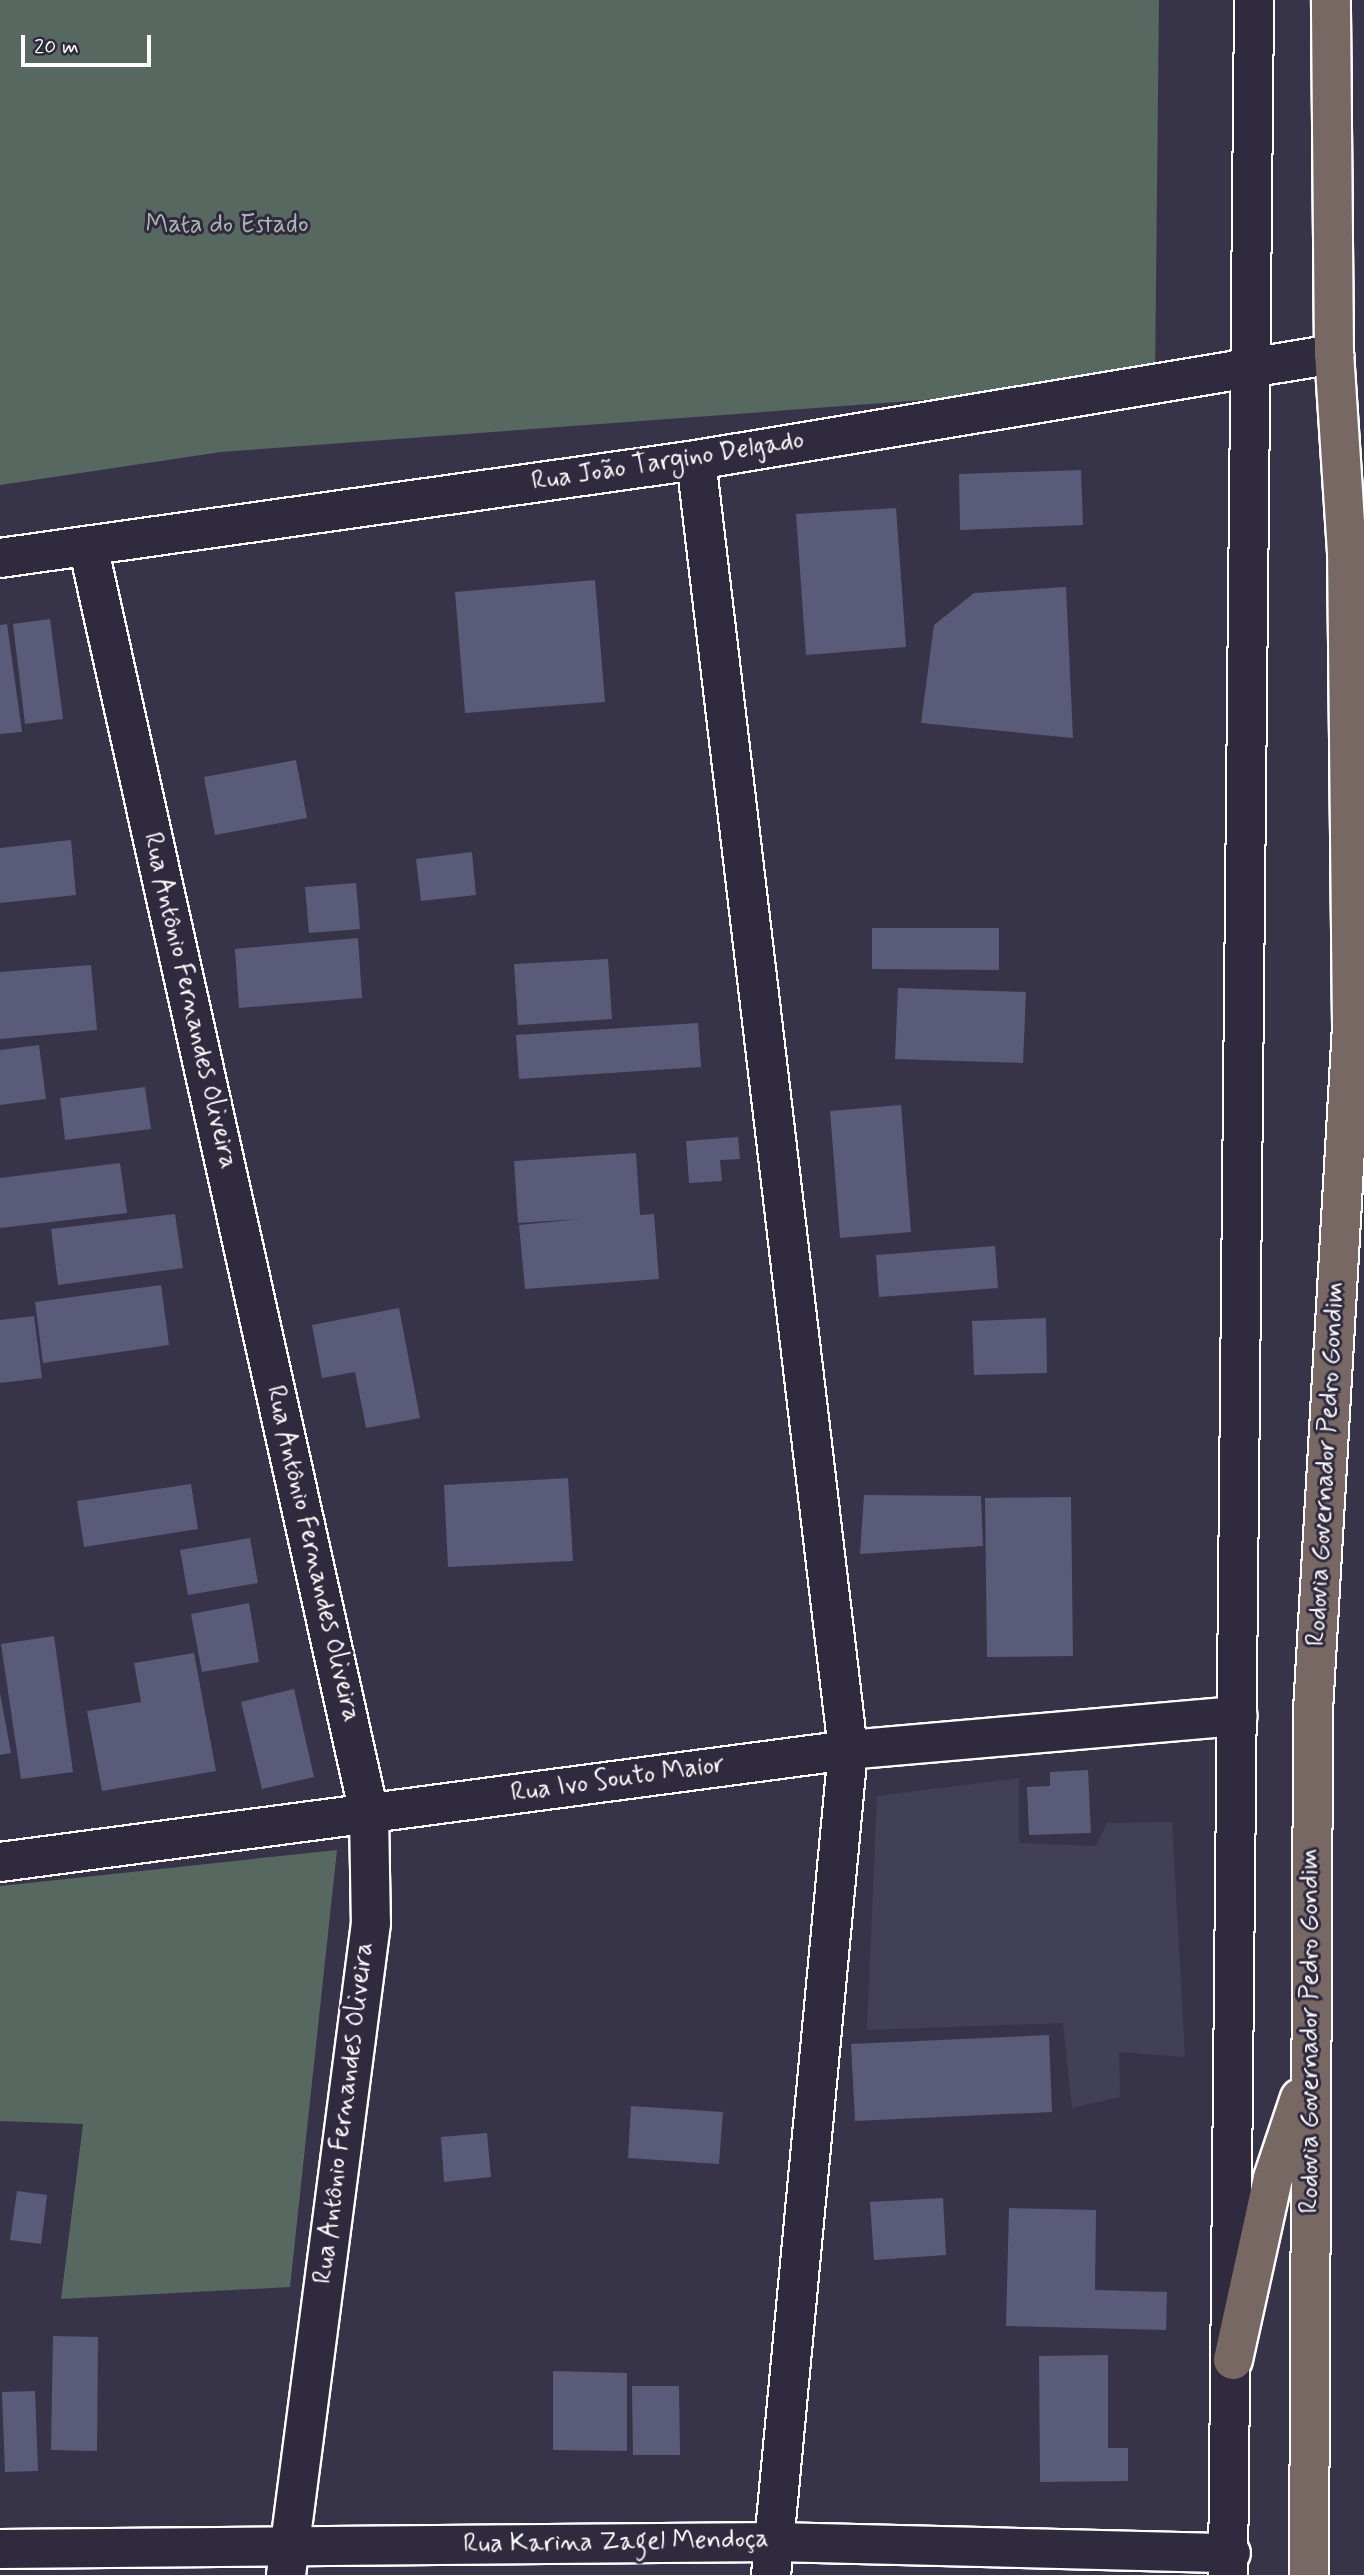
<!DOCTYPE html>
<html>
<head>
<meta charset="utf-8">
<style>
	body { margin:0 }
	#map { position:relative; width:1364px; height:2575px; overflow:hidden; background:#373449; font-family:Mynerve,sans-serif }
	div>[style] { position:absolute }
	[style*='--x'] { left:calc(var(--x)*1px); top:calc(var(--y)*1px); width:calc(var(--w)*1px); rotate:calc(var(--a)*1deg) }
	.built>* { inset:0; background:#414057 }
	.green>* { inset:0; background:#576860 }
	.building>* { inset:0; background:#595b78 }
	.roads { filter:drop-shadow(2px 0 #fff) drop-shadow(-2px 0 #fff) drop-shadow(0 2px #fff) drop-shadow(0 -2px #fff) }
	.minor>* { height:38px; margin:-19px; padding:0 19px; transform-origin:19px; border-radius:19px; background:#2f2a3d }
	.highway>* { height:38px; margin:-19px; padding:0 19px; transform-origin:19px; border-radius:19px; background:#776864 }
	span { translate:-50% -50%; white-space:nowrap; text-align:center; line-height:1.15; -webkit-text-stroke:6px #2f2a3d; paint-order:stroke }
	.park-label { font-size:26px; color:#abb4b0 }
	.street-label { font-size:26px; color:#fff }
	.scale { position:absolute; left:21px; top:35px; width:130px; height:32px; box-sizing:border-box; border:4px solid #fff; border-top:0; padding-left:9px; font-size:21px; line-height:24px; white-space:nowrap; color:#fff; -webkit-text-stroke:5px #2f2a3d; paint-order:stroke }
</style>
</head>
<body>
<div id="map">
	<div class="built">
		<i style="clip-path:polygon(1019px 1778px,1019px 1843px,1096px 1846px,1107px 1823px,1172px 1822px,1185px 2057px,1119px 2052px,1120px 2097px,1072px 2108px,1063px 2023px,867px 2030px,877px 1796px)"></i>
	</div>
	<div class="green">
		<i style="clip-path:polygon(0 0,1159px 0,1155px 383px,221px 452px,0 485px)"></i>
		<i style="clip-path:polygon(337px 1850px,290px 2287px,61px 2299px,83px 2124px,0 2121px,0 1886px)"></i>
	</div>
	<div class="building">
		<i style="clip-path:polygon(1081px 470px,1083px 525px,960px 530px,959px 474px)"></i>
		<i style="clip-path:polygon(896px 508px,906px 647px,806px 655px,796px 514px)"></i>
		<i style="clip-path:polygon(595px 580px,605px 702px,465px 713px,455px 592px)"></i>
		<i style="clip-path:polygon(1066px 587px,1073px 738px,921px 723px,934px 625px,974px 593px)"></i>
		<i style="clip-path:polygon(50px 619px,63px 719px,25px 724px,13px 624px)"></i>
		<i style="clip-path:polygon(7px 624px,22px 732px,0 734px,0 625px)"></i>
		<i style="clip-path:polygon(296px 760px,307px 818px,215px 835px,204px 777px)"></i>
		<i style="clip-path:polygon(71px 840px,76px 895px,0 903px,0 848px)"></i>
		<i style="clip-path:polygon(472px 852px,476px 895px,421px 901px,416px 859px)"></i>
		<i style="clip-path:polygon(356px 883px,360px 929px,309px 933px,305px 887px)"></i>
		<i style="clip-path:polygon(872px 928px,999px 928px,999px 970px,872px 969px)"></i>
		<i style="clip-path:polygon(358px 938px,362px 998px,239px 1008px,235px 949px)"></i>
		<i style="clip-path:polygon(608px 959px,612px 1019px,518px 1025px,514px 964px)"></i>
		<i style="clip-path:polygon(91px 965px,97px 1030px,0 1039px,0 972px)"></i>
		<i style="clip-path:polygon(898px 988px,1026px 992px,1023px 1063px,895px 1059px)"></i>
		<i style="clip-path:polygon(698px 1023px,701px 1067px,519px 1079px,516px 1035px)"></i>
		<i style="clip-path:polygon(39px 1045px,46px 1099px,0 1105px,0 1050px)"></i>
		<i style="clip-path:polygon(145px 1087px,151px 1129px,65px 1140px,60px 1098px)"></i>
		<i style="clip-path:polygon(901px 1105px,911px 1232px,840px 1238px,830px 1111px)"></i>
		<i style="clip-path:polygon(738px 1137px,740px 1159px,720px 1160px,722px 1181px,689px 1183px,686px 1141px)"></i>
		<i style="clip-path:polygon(636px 1153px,640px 1215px,654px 1214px,659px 1279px,525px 1289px,519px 1225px,580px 1219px,518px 1223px,514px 1161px)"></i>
		<i style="clip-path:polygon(120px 1163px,127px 1213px,0 1228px,0 1178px)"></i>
		<i style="clip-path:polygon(175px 1214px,183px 1268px,58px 1285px,51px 1229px)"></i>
		<i style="clip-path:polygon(995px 1246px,998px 1288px,879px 1297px,876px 1255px)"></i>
		<i style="clip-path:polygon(161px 1285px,169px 1345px,43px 1363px,35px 1302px)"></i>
		<i style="clip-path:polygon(399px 1308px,420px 1418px,366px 1428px,355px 1372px,322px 1378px,312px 1325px)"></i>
		<i style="clip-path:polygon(34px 1316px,42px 1378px,0 1383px,0 1320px)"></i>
		<i style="clip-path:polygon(1046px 1318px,1047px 1373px,974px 1375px,972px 1321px)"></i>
		<i style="clip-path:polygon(568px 1478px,573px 1561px,448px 1567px,444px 1485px)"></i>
		<i style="clip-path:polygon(191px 1484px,198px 1529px,84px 1547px,77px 1501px)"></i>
		<i style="clip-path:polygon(864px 1495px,981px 1496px,983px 1546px,860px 1554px)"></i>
		<i style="clip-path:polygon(1071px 1497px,1073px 1656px,987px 1657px,985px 1498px)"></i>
		<i style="clip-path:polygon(250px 1538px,258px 1583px,188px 1595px,180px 1550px)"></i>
		<i style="clip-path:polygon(249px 1603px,259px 1662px,202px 1672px,191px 1614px)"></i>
		<i style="clip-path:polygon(54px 1636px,73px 1772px,21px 1779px,1px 1644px)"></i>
		<i style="clip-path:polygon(194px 1653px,216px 1771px,102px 1791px,87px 1711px,141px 1702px,134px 1663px)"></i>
		<i style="clip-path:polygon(294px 1689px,314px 1777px,262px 1789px,241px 1702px)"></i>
		<i style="clip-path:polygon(0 1693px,11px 1753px,0 1755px)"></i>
		<i style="clip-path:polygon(1088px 1770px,1091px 1833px,1029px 1835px,1027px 1787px,1050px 1786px,1050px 1772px)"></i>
		<i style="clip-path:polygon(1049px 2035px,1052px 2112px,855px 2121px,851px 2044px)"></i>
		<i style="clip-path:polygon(631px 2106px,723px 2112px,719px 2164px,628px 2158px)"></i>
		<i style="clip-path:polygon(487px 2133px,491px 2177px,444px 2182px,441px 2137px)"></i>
		<i style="clip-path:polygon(17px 2191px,47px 2195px,41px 2244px,10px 2240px)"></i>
		<i style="clip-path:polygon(943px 2198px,946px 2255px,874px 2260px,870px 2202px)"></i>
		<i style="clip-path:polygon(1009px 2208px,1096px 2210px,1095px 2290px,1167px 2292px,1166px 2330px,1006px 2326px)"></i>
		<i style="clip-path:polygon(53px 2336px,98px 2337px,97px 2451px,51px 2450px)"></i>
		<i style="clip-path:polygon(1108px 2355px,1108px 2448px,1128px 2448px,1128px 2481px,1040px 2482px,1039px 2356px)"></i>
		<i style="clip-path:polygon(553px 2371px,627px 2373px,627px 2451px,553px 2450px)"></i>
		<i style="clip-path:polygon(632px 2386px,679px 2386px,680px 2455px,633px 2455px)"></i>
		<i style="clip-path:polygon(35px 2391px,38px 2471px,5px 2472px,2px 2392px)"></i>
	</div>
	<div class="roads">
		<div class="minor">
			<i style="--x:696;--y:460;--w:1299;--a:83.28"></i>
			<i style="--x:848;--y:1750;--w:829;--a:95.33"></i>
			<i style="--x:88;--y:546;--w:1298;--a:77.5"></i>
			<i style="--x:369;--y:1813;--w:110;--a:89"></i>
			<i style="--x:371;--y:1923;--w:658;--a:97.43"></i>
			<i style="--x:0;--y:558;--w:703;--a:-8.01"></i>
			<i style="--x:696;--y:460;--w:647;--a:-9.43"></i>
			<i style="--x:0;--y:1862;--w:855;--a:-7.52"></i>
			<i style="--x:848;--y:1750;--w:391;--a:-5"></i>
			<i style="--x:0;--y:2549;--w:774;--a:-0.52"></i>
			<i style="--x:774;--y:2542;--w:457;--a:1.4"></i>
			<i style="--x:1228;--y:2575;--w:2575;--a:-89.42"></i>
		</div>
		<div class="highway">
			<i style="--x:1233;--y:2360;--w:186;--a:-77.6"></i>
			<i style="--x:1273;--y:2178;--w:84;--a:-71.4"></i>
			<i style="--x:1309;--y:2575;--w:864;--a:-89.73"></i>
			<i style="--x:1313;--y:1711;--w:686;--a:-86.74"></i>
			<i style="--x:1352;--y:1026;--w:473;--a:-90.6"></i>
			<i style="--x:1347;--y:553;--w:199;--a:-93.7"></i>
			<i style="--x:1334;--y:354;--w:354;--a:-90.5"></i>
		</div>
	</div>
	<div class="park-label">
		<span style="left:227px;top:226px">Mata do Estado</span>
	</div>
	<div class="street-label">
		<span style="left:668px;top:462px;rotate:-9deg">Rua João Targino Delgado</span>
		<span style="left:189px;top:1001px;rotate:77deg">Rua Antônio Fernandes Oliveira</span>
		<span style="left:1327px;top:1464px;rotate:-87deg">Rodovia Governador Pedro Gondim</span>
		<span style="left:312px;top:1554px;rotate:77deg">Rua Antônio Fernandes Oliveira</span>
		<span style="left:618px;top:1780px;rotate:-8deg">Rua Ivo Souto Maior</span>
		<span style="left:1311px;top:2031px;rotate:-90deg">Rodovia Governador Pedro Gondim</span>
		<span style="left:345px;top:2113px;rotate:-83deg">Rua Antônio Fernandes Oliveira</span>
		<span style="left:616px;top:2543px;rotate:-1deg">Rua Karina Zagel Mendoça</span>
	</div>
	<div class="scale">20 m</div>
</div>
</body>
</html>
